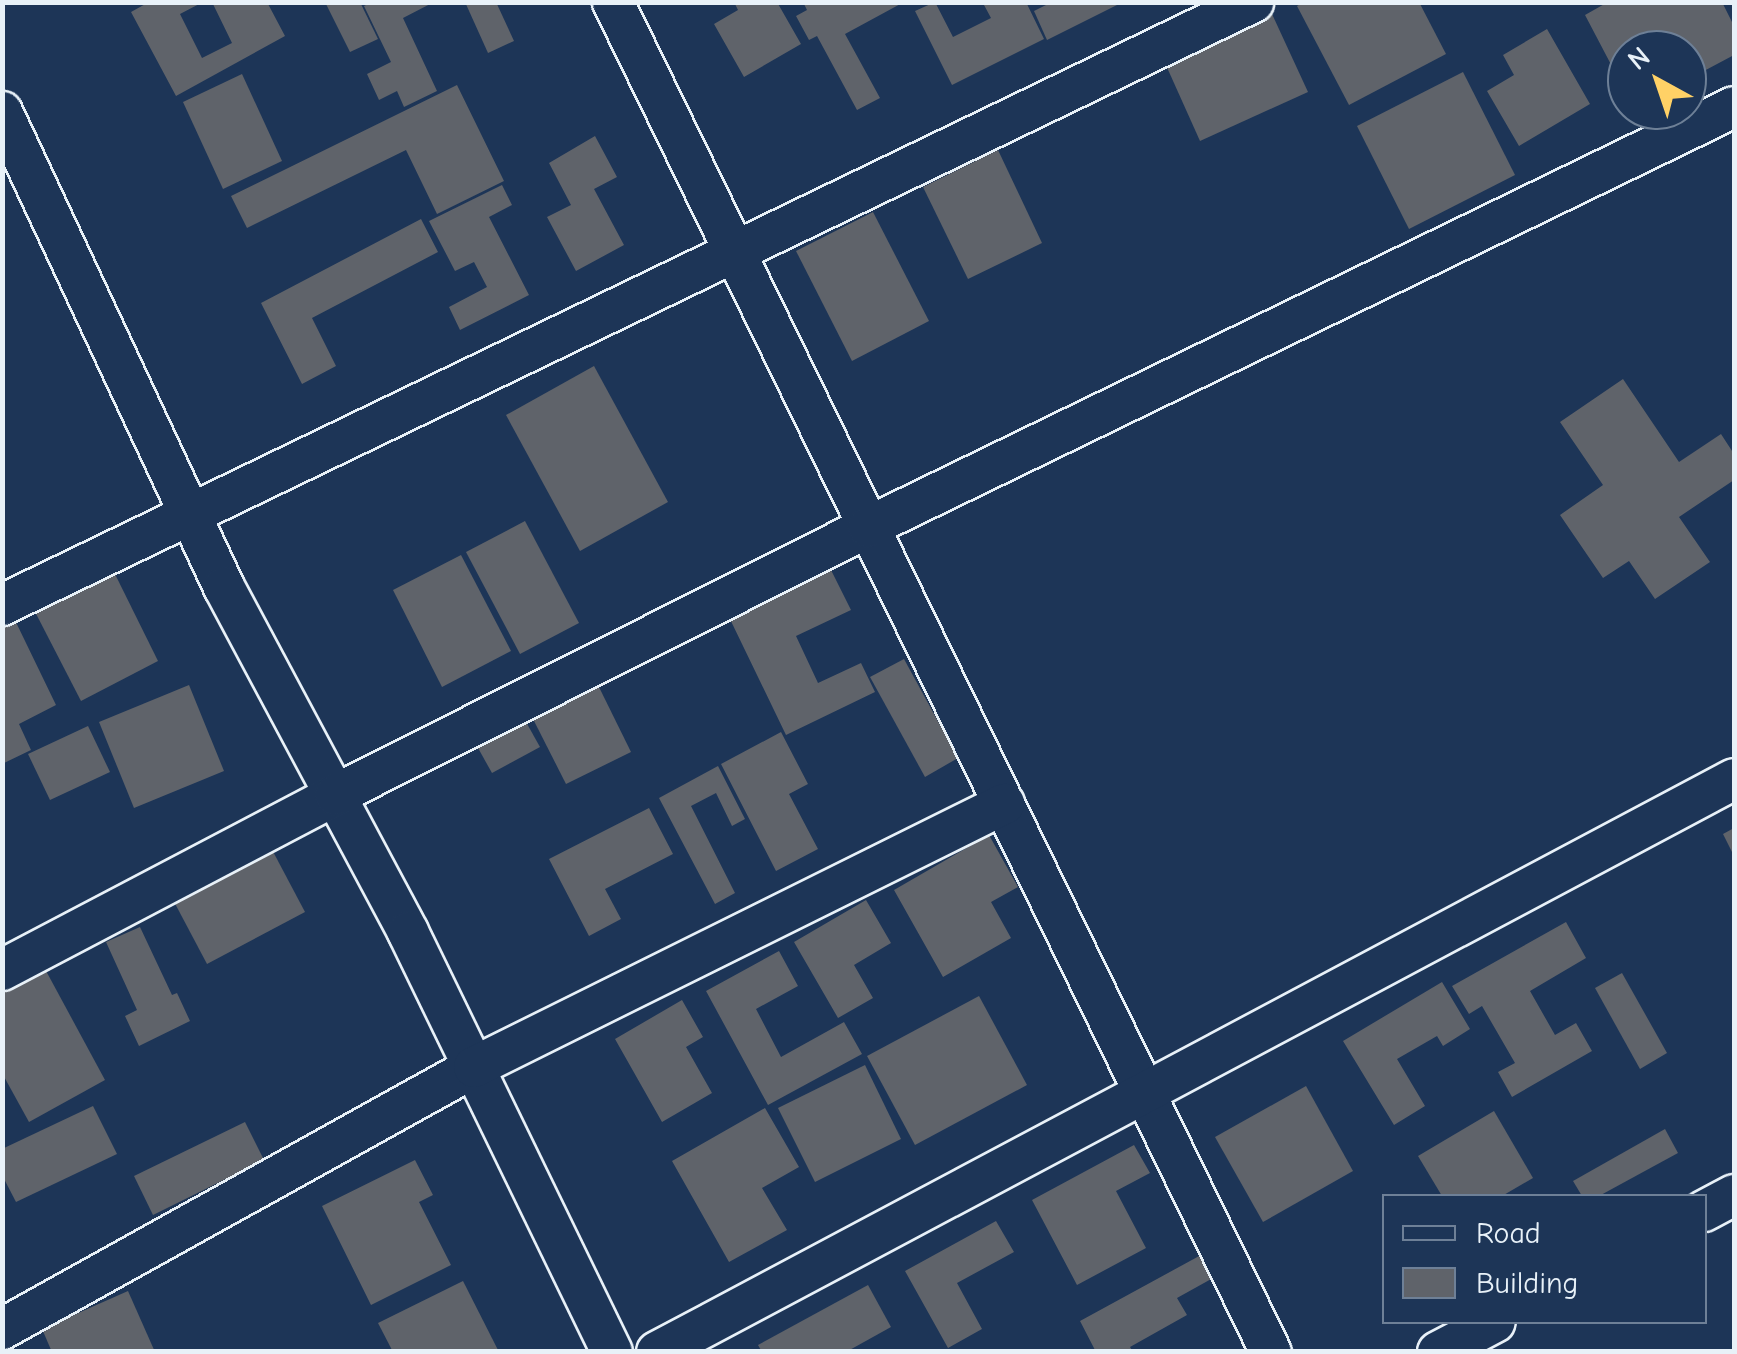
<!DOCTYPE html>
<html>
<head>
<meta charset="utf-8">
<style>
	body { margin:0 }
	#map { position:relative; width:1737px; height:1354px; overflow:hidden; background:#1d3557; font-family:"Comic Neue",sans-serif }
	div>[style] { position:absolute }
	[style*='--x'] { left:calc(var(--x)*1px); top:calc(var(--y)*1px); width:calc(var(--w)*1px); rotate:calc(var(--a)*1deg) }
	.building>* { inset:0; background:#5f636a }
	.roads { filter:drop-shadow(2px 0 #e8f1f8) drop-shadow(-2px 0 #e8f1f8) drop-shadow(0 2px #e8f1f8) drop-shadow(0 -2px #e8f1f8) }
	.minor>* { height:40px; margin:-20px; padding:0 20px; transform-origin:20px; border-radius:20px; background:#1d3557 }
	span { translate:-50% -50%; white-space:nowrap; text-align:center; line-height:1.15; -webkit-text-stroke:8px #1d3557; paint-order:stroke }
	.frame { position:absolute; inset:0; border:5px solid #e8f1f8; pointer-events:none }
	.legend { position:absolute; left:1382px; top:1194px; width:325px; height:130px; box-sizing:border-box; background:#1d3557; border:2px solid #6e8097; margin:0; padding:12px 18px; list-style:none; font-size:30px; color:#e8f1f8 }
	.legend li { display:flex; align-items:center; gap:20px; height:50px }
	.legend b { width:50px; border:2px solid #6e8097 }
	.north { position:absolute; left:1607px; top:30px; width:100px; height:100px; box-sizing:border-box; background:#1d3557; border:2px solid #6e8097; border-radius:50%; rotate:320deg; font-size:28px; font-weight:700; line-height:40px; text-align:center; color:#e8f1f8 }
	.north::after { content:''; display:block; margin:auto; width:35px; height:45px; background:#ffd166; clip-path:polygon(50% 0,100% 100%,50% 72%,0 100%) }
</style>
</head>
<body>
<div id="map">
	<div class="building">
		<i style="clip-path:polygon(149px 2px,203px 2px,180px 14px,202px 58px,232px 43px,212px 2px,267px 2px,285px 36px,176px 96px,131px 12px)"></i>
		<i style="clip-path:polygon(325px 2px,360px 2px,378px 39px,350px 52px)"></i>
		<i style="clip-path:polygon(372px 2px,434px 2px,403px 18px,437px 91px,404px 107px,397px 91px,379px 100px,367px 74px,391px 62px,364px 6px)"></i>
		<i style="clip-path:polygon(465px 2px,496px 2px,514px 41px,488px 53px)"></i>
		<i style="clip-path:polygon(734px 2px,777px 2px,801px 44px,744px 77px,714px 24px,738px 10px)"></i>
		<i style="clip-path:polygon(803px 2px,904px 2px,845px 34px,880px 98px,857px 110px,817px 36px,809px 40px,796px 16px,807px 10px)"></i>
		<i style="clip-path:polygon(935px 2px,953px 37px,991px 18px,984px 5px,989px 2px,1026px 2px,1044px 39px,952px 85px,915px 11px)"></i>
		<i style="clip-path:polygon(1052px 2px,1123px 2px,1047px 40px,1034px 11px)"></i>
		<i style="clip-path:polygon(1304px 2px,1419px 2px,1446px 54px,1349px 105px,1297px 6px)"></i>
		<i style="clip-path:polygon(1608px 2px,1722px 2px,1734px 26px,1734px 55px,1687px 80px,1687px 50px,1627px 50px,1627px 95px,1585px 15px)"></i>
		<i style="clip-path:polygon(1272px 14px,1308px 92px,1200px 141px,1165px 63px)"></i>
		<i style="clip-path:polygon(1547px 29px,1590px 104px,1519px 146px,1487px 91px,1514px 75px,1503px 55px)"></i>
		<i style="clip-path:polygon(1463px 72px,1515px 175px,1409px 229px,1357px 126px)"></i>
		<i style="clip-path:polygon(242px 74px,282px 161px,223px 189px,183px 102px)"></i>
		<i style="clip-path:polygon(457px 85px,504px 181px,437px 214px,406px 150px,247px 228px,231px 196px)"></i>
		<i style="clip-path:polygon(595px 136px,617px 177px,594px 189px,624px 245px,576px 271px,547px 217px,571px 205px,549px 163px)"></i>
		<i style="clip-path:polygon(998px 150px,1042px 243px,968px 279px,923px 187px)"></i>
		<i style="clip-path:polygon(502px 185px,512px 205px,489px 217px,529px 295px,460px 330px,449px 307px,487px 287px,474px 262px,455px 271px,429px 221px)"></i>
		<i style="clip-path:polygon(873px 212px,929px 321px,852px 361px,796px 251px)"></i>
		<i style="clip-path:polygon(421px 219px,438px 252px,312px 318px,336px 366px,302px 384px,261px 303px)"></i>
		<i style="clip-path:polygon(594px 366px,668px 502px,580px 551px,506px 415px)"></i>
		<i style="clip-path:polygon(1623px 379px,1679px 462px,1721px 434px,1734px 454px,1734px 480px,1679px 517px,1710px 562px,1655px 599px,1629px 561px,1603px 578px,1560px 515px,1603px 485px,1560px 422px)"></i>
		<i style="clip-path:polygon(525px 521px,579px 623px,520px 654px,466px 552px)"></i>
		<i style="clip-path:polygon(461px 555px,511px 651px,442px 687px,393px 590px)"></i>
		<i style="clip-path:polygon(111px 566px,158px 661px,81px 701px,32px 606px)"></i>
		<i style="clip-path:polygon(829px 566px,851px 610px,796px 636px,818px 683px,861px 663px,875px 692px,786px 735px,728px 615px)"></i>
		<i style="clip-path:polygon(11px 612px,56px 705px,19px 724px,31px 750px,2px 764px,2px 616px)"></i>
		<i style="clip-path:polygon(904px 659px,958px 758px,925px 777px,870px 677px)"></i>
		<i style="clip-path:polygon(596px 681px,631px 752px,566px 784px,531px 715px)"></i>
		<i style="clip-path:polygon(189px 685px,224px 771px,134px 808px,99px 722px)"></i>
		<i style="clip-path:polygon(526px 722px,540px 747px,492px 773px,478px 748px)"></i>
		<i style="clip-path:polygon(88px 726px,110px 772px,50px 800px,28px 754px)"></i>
		<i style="clip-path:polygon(781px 732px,808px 784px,789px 794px,818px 849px,776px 871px,721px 764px)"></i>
		<i style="clip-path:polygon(718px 766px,745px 819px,732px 826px,716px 793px,691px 806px,735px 893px,715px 904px,659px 798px)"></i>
		<i style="clip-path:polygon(649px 808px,673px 854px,605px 889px,621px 919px,589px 936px,549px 859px)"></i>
		<i style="clip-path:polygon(1734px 828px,1734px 856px,1723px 834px)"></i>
		<i style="clip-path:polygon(989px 835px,1018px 887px,991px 902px,1011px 938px,943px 977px,894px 890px)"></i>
		<i style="clip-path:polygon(269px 844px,305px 912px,207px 964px,171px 896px)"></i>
		<i style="clip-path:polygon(866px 900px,891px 943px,854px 965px,873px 998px,838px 1018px,794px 942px)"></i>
		<i style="clip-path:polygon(1566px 922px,1586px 958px,1530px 991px,1555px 1035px,1576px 1023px,1592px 1051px,1512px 1097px,1498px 1072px,1515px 1063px,1482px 1006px,1469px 1014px,1452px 986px)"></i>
		<i style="clip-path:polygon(140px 927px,172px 995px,177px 993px,190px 1021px,139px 1046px,125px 1016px,137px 1010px,106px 942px)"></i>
		<i style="clip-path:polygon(779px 951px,798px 986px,756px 1009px,781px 1057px,844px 1022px,862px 1054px,768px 1105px,706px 991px)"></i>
		<i style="clip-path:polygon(45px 969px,105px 1080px,29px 1122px,2px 1073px,2px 992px)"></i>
		<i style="clip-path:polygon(1622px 973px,1667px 1053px,1640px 1069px,1595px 988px)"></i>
		<i style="clip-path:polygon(1442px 982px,1470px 1029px,1443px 1046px,1437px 1036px,1397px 1059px,1425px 1106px,1394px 1125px,1343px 1041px)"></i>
		<i style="clip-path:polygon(979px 996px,1027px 1085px,915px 1145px,867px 1056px)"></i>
		<i style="clip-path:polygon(682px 1000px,703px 1037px,686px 1047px,712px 1093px,662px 1122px,615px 1039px)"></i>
		<i style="clip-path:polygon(865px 1065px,901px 1139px,815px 1182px,778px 1108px)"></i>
		<i style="clip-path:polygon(1306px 1086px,1353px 1171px,1263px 1222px,1215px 1137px)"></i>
		<i style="clip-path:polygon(93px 1106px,117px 1154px,16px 1202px,2px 1175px,2px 1149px)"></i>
		<i style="clip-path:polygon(765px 1108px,799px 1167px,762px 1188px,787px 1230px,729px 1262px,672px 1161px)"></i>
		<i style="clip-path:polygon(1494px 1111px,1533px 1178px,1502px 1196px,1442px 1196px,1418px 1156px)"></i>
		<i style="clip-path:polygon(245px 1122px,264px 1160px,153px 1215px,134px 1176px)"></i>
		<i style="clip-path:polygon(1665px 1129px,1678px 1153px,1599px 1196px,1582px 1196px,1573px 1181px)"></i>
		<i style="clip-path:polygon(1134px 1145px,1150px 1173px,1116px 1191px,1146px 1248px,1077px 1285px,1032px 1200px)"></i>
		<i style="clip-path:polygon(415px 1160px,433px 1195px,419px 1202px,451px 1265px,371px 1305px,322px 1206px)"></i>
		<i style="clip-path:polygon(996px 1221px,1014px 1252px,957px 1283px,982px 1329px,948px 1348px,905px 1271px)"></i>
		<i style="clip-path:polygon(1201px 1255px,1213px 1278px,1177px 1298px,1187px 1315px,1130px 1347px,1133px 1352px,1096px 1352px,1080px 1321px)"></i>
		<i style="clip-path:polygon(463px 1281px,499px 1352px,393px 1352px,378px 1323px)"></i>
		<i style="clip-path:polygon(868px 1285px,891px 1327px,846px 1352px,762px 1352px,758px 1345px)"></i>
		<i style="clip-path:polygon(128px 1291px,155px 1352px,52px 1352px,42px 1329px)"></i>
	</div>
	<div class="roads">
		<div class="minor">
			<i style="--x:613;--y:2;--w:1502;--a:64.02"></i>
			<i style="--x:2;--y:112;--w:524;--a:64.95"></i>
			<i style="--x:224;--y:587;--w:391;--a:61.9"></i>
			<i style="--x:408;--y:932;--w:467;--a:64.1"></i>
			<i style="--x:2;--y:605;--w:1389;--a:-25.73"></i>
			<i style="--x:2;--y:970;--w:376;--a:-27.7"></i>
			<i style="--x:335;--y:795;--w:597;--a:-26.69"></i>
			<i style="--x:868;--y:527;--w:962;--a:-25.87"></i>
			<i style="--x:1704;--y:1211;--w:34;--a:-28"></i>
			<i style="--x:2;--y:1329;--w:540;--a:-29.03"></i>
			<i style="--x:474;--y:1067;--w:592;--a:-26.39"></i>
			<i style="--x:657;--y:1352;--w:1220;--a:-28.01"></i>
			<i style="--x:1438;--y:1352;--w:64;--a:-27.8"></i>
		</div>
	</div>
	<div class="frame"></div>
	<ul class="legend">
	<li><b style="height:12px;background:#1d3557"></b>Road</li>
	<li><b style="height:28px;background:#5f636a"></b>Building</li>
	</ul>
	<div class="north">N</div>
</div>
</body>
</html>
